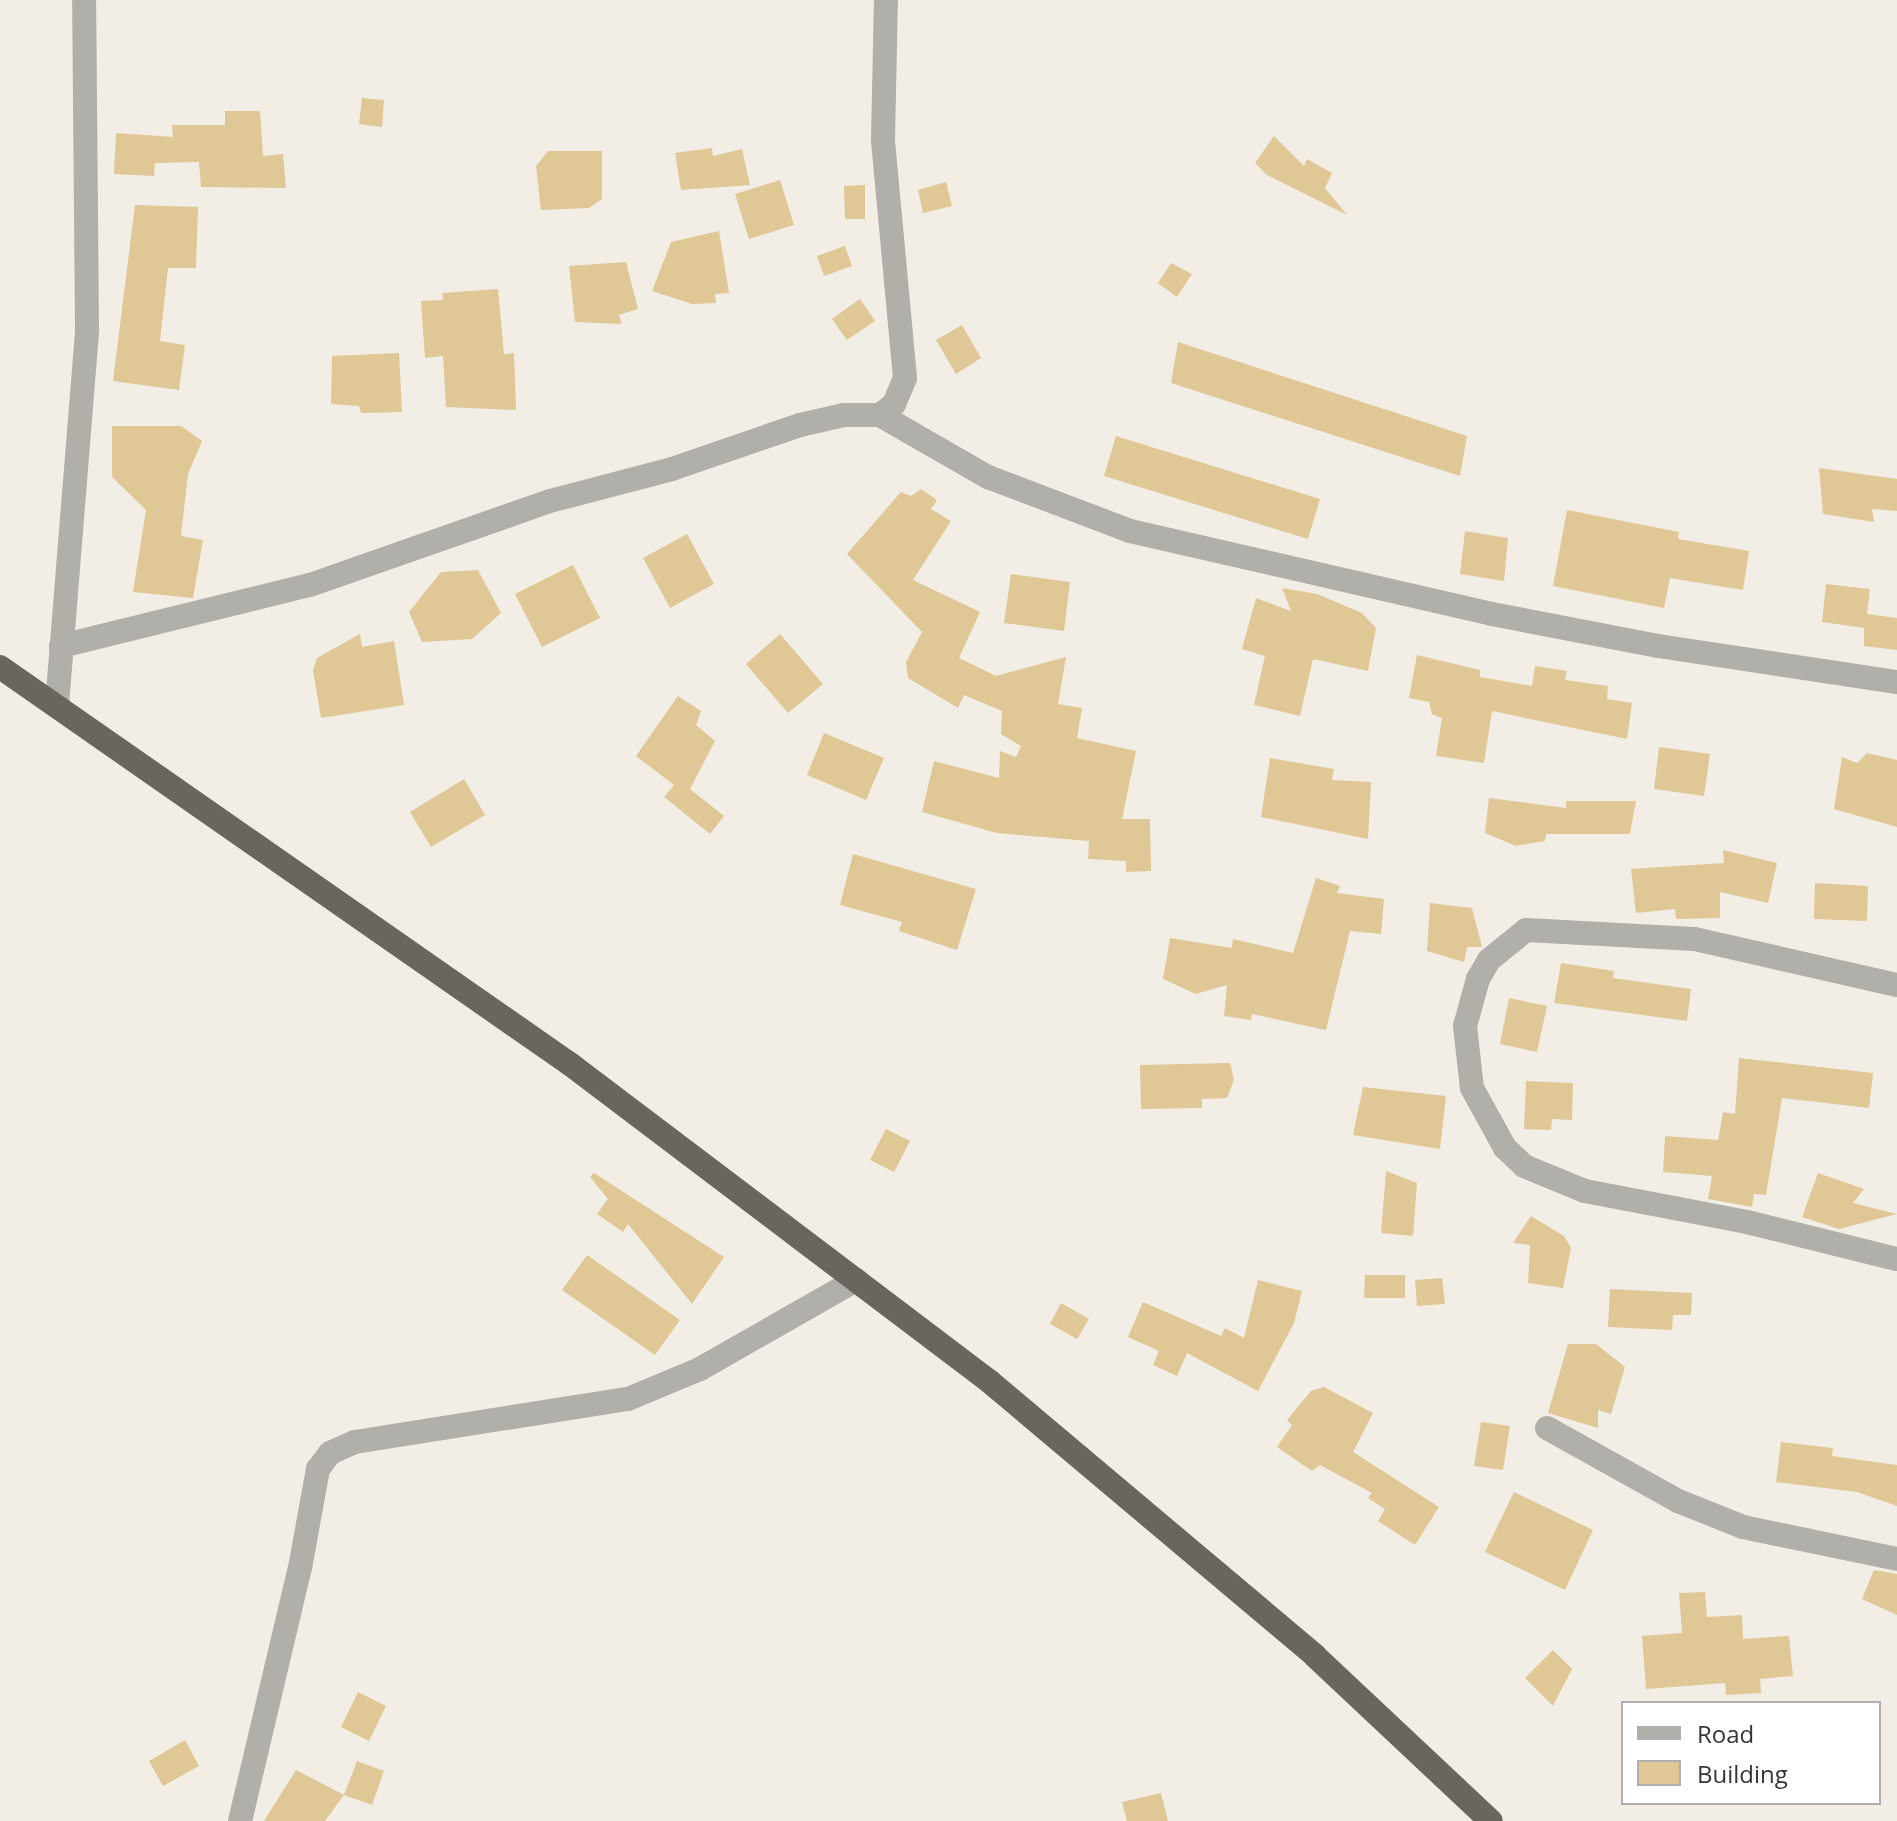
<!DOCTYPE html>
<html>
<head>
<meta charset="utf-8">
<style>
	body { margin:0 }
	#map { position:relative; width:1897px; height:1821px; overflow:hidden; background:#f3eee5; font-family:"Open Sans",sans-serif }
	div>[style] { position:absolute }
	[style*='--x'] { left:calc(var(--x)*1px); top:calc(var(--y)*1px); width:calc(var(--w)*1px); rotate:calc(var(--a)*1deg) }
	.building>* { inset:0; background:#dfc796 }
	.street>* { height:24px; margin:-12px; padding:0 12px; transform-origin:12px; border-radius:12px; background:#b1afaa }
	.highway>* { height:24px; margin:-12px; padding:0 12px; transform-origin:12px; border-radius:12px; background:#6a665d }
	span { translate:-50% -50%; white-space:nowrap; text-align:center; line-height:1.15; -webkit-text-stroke:7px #fff; paint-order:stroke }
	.legend { position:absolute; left:1621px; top:1701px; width:260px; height:104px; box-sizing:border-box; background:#fff; border:2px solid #afafad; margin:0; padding:10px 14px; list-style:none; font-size:24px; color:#383632 }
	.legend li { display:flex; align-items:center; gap:16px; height:40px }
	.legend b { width:40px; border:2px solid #afafad }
</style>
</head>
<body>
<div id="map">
	<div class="building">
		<i style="clip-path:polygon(362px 98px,384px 100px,382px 127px,359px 124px)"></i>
		<i style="clip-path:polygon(225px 111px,260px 111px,263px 156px,283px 154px,286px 188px,201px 187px,199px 162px,155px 163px,154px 176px,114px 174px,116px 133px,173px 137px,172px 125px,225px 125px)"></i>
		<i style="clip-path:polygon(1274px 136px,1304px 166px,1307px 159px,1332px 173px,1325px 188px,1347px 215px,1267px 175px,1255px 163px)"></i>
		<i style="clip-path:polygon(712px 148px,713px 156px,742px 149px,750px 185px,681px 190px,675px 153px)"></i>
		<i style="clip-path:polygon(548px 151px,602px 151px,602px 199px,589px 208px,541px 210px,536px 166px)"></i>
		<i style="clip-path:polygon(780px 180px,794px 225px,749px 239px,735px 194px)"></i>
		<i style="clip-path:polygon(946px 182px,952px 206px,923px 213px,918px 190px)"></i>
		<i style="clip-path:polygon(865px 185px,865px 219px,845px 219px,844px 186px)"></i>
		<i style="clip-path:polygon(135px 205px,198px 207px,196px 268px,168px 268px,160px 341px,185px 345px,179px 390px,113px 381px)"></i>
		<i style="clip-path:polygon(719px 231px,729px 293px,715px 294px,716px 303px,692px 304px,652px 291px,671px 242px)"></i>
		<i style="clip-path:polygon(845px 246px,852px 266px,824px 276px,817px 256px)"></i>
		<i style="clip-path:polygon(626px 262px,638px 309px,619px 315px,622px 324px,575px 322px,569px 266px)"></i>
		<i style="clip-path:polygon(1171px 263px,1192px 274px,1177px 297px,1158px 283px)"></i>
		<i style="clip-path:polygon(498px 289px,504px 354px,514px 353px,516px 410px,446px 407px,443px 356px,425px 358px,421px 301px,443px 300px,442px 293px)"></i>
		<i style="clip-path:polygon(860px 299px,875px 321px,847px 340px,832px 319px)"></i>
		<i style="clip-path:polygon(962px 325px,981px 358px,956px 374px,936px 340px)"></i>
		<i style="clip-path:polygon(1178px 342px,1467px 436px,1460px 476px,1171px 383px)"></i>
		<i style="clip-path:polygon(399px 353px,402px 412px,361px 413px,359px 406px,331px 404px,332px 356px)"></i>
		<i style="clip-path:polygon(112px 426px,181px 426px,202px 441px,188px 474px,181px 536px,203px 540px,193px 598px,133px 592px,146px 510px,112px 477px)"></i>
		<i style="clip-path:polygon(1116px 436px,1320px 499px,1308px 539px,1104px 476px)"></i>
		<i style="clip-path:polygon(1819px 468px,1897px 479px,1897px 511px,1872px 509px,1874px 522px,1823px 514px)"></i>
		<i style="clip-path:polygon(921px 489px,937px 500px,931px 509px,951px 521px,913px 580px,980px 612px,959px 658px,996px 676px,1066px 657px,1058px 704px,1082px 708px,1077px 738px,1136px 751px,1122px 819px,1150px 819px,1151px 871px,1126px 872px,1126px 861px,1088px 859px,1089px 841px,997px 833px,922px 812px,934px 761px,999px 778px,1000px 751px,1016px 757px,1021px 746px,1001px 734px,1002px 711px,964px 695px,958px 708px,908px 678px,906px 662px,922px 632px,847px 554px,901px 492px,911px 496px)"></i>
		<i style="clip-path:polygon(1567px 510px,1679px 532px,1678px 539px,1749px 551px,1743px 590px,1670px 578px,1664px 608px,1553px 586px)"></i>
		<i style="clip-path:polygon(1465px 531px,1508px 538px,1504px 581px,1460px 574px)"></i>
		<i style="clip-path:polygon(687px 534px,714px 584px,670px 608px,643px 558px)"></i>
		<i style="clip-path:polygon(573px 565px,600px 618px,542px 647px,515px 594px)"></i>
		<i style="clip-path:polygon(478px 570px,501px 613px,472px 639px,422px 642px,409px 612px,441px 572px)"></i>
		<i style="clip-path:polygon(1011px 574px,1070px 582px,1064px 631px,1004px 623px)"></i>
		<i style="clip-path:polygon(1826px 584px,1870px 589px,1867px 614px,1897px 618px,1897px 650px,1864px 646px,1864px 628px,1822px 622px)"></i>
		<i style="clip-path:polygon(1282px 588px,1317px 594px,1362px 613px,1376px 628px,1368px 671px,1313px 659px,1300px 716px,1254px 705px,1265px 656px,1242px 649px,1256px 598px,1291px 611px)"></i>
		<i style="clip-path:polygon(360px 634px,362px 647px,394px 641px,404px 705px,321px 718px,313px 670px,317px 658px)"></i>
		<i style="clip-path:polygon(780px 634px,823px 684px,788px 713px,746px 664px)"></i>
		<i style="clip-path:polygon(1417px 655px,1480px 670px,1480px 677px,1532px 686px,1535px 666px,1567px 671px,1565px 680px,1608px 686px,1607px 699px,1632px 703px,1627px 739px,1492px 711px,1484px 763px,1436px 756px,1442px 718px,1432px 714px,1429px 702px,1409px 698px)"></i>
		<i style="clip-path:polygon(678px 696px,701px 711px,696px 725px,715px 741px,690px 789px,724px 816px,710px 834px,664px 797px,674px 785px,636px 756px)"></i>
		<i style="clip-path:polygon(824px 733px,884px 758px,866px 800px,807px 775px)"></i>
		<i style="clip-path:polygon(1659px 747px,1710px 754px,1704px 796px,1654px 789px)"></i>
		<i style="clip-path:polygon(1867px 753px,1897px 760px,1897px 827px,1834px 809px,1842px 757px,1857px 763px)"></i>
		<i style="clip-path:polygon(1270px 758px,1334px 769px,1332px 780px,1371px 782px,1368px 839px,1261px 817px)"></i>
		<i style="clip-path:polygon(464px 779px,485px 815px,431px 847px,410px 812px)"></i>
		<i style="clip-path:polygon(1489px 798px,1566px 808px,1566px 801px,1636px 801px,1630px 834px,1546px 834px,1545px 841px,1516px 846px,1485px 833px)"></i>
		<i style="clip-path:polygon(1723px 850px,1777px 863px,1768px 903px,1720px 892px,1720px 918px,1676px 919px,1675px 909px,1636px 913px,1631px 869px,1724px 863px)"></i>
		<i style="clip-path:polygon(853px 854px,976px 889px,957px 950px,899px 931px,902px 922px,840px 905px)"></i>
		<i style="clip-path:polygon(1316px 878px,1340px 886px,1337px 893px,1384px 899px,1381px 934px,1350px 931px,1326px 1030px,1252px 1014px,1251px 1020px,1224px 1016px,1227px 985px,1196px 994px,1163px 979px,1170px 938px,1232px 948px,1233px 939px,1293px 953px)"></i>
		<i style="clip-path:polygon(1815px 883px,1868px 886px,1867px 921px,1814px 919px)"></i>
		<i style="clip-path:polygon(1430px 903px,1472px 908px,1482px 947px,1467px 947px,1464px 962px,1427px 951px)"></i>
		<i style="clip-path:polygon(1561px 963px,1614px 971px,1613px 978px,1691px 989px,1687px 1021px,1554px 1003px)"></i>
		<i style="clip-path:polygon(1509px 998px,1547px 1006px,1537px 1052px,1500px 1044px)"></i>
		<i style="clip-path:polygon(1739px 1058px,1873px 1073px,1869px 1108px,1782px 1098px,1766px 1195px,1754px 1194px,1752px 1207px,1708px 1199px,1712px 1176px,1663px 1172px,1665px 1136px,1718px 1140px,1723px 1112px,1735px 1114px)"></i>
		<i style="clip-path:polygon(1230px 1063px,1234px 1080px,1227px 1098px,1202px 1099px,1202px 1108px,1141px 1109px,1140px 1065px)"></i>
		<i style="clip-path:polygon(1526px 1081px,1573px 1083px,1572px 1120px,1552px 1119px,1551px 1130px,1524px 1129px)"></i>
		<i style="clip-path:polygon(1363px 1087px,1446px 1096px,1440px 1149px,1353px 1135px)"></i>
		<i style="clip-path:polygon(886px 1129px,910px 1141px,894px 1172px,870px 1160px)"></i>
		<i style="clip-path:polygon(1386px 1171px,1417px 1183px,1413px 1236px,1381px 1233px)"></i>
		<i style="clip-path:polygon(594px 1173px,724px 1257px,692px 1304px,628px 1224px,623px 1232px,597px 1214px,608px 1199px,590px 1177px)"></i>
		<i style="clip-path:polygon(1818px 1173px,1864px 1189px,1853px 1203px,1897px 1214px,1839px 1229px,1802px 1217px)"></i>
		<i style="clip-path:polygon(1531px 1216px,1564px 1236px,1571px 1248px,1563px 1288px,1528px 1283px,1530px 1245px,1513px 1243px)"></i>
		<i style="clip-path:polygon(587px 1255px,680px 1320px,655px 1355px,562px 1290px)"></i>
		<i style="clip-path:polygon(1365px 1275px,1405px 1275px,1405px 1298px,1364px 1298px)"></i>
		<i style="clip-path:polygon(1442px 1278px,1445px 1304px,1417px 1306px,1415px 1280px)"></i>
		<i style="clip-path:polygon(1258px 1280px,1302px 1291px,1294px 1323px,1258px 1391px,1187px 1353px,1177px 1376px,1153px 1365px,1159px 1351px,1128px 1337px,1143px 1302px,1221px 1336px,1225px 1328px,1244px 1338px)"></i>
		<i style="clip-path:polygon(1610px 1289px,1692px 1293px,1691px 1315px,1673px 1315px,1672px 1330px,1608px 1327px)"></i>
		<i style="clip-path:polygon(1061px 1303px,1089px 1319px,1077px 1339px,1050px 1324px)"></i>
		<i style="clip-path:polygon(1568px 1344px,1596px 1344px,1625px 1367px,1611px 1414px,1598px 1410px,1598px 1428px,1548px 1413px)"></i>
		<i style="clip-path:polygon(1324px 1387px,1373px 1413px,1353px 1452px,1439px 1507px,1415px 1545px,1378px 1521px,1385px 1509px,1368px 1498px,1372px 1493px,1320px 1465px,1312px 1471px,1277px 1447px,1292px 1425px,1287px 1420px,1311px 1391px)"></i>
		<i style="clip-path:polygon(1481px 1422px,1510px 1426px,1503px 1470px,1474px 1466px)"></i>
		<i style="clip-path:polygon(1781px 1442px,1833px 1448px,1832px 1456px,1897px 1465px,1897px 1506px,1857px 1492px,1776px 1482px)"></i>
		<i style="clip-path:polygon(1514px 1492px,1593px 1530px,1565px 1590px,1485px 1552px)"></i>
		<i style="clip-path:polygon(1874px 1570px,1897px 1574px,1897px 1615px,1862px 1599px)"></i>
		<i style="clip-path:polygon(1705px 1592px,1707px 1617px,1742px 1615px,1743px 1639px,1789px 1636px,1793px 1676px,1760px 1679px,1761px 1693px,1726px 1695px,1725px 1683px,1646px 1689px,1642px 1636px,1682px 1633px,1679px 1593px)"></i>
		<i style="clip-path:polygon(1553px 1650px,1572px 1669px,1553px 1706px,1525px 1678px)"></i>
		<i style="clip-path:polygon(358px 1692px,386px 1706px,369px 1741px,341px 1727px)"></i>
		<i style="clip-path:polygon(185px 1740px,199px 1766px,163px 1786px,149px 1761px)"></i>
		<i style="clip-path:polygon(357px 1761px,384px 1771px,372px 1805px,344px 1795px)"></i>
		<i style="clip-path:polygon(296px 1770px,344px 1795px,325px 1821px,264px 1821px)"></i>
		<i style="clip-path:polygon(1161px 1793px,1168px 1821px,1127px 1821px,1122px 1802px)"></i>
	</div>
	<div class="street">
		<i style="--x:880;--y:415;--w:18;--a:-38"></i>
		<i style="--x:894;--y:404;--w:28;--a:-67"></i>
		<i style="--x:905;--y:378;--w:239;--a:-95.3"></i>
		<i style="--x:883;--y:140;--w:140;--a:-88.8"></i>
		<i style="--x:61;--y:646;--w:256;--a:-13.8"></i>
		<i style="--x:310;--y:585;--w:254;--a:-19.3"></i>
		<i style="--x:550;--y:501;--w:126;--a:-14.7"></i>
		<i style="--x:672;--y:469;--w:135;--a:-19"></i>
		<i style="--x:800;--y:425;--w:45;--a:-12.8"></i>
		<i style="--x:844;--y:415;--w:36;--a:0"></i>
		<i style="--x:880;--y:415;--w:125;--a:29.9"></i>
		<i style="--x:988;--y:477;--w:152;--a:20.8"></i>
		<i style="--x:1130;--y:531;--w:371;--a:12.9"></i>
		<i style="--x:1492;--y:614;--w:169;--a:10.9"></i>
		<i style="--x:1658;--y:646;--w:242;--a:8.6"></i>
		<i style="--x:57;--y:705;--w:377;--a:-85.4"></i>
		<i style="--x:87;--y:329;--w:329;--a:-90.5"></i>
		<i style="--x:1897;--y:985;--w:208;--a:-167.2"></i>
		<i style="--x:1694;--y:939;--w:168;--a:-176.9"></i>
		<i style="--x:1526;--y:930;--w:48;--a:141"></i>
		<i style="--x:1489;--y:960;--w:22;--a:120"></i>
		<i style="--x:1478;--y:979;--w:49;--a:105.5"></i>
		<i style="--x:1465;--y:1026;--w:62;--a:83.6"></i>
		<i style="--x:1472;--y:1088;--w:68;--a:61.2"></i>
		<i style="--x:1505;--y:1148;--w:26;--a:43"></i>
		<i style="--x:1524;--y:1166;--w:66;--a:22.3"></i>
		<i style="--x:1585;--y:1191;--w:165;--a:10.8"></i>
		<i style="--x:1747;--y:1222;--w:154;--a:13.9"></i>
		<i style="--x:1547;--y:1428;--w:150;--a:29.1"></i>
		<i style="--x:1678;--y:1501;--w:70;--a:21.8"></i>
		<i style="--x:1743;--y:1527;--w:157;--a:11.7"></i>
		<i style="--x:240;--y:1821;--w:260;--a:-76.7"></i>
		<i style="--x:300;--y:1568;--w:101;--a:-79.7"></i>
		<i style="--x:318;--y:1469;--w:20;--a:-53"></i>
		<i style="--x:330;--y:1453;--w:27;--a:-24"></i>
		<i style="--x:355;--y:1442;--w:276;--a:-9"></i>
		<i style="--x:628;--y:1399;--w:78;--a:-22.6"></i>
		<i style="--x:700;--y:1369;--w:180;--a:-29.7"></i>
	</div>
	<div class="highway">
		<i style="--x:0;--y:667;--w:695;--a:34.86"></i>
		<i style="--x:570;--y:1064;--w:525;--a:37.11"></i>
		<i style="--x:989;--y:1381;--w:426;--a:40.1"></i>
		<i style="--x:1315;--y:1656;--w:241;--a:43.2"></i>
	</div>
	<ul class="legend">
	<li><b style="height:10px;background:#b1afaa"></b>Road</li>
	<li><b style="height:22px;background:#dfc796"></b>Building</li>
	</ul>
</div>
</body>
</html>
